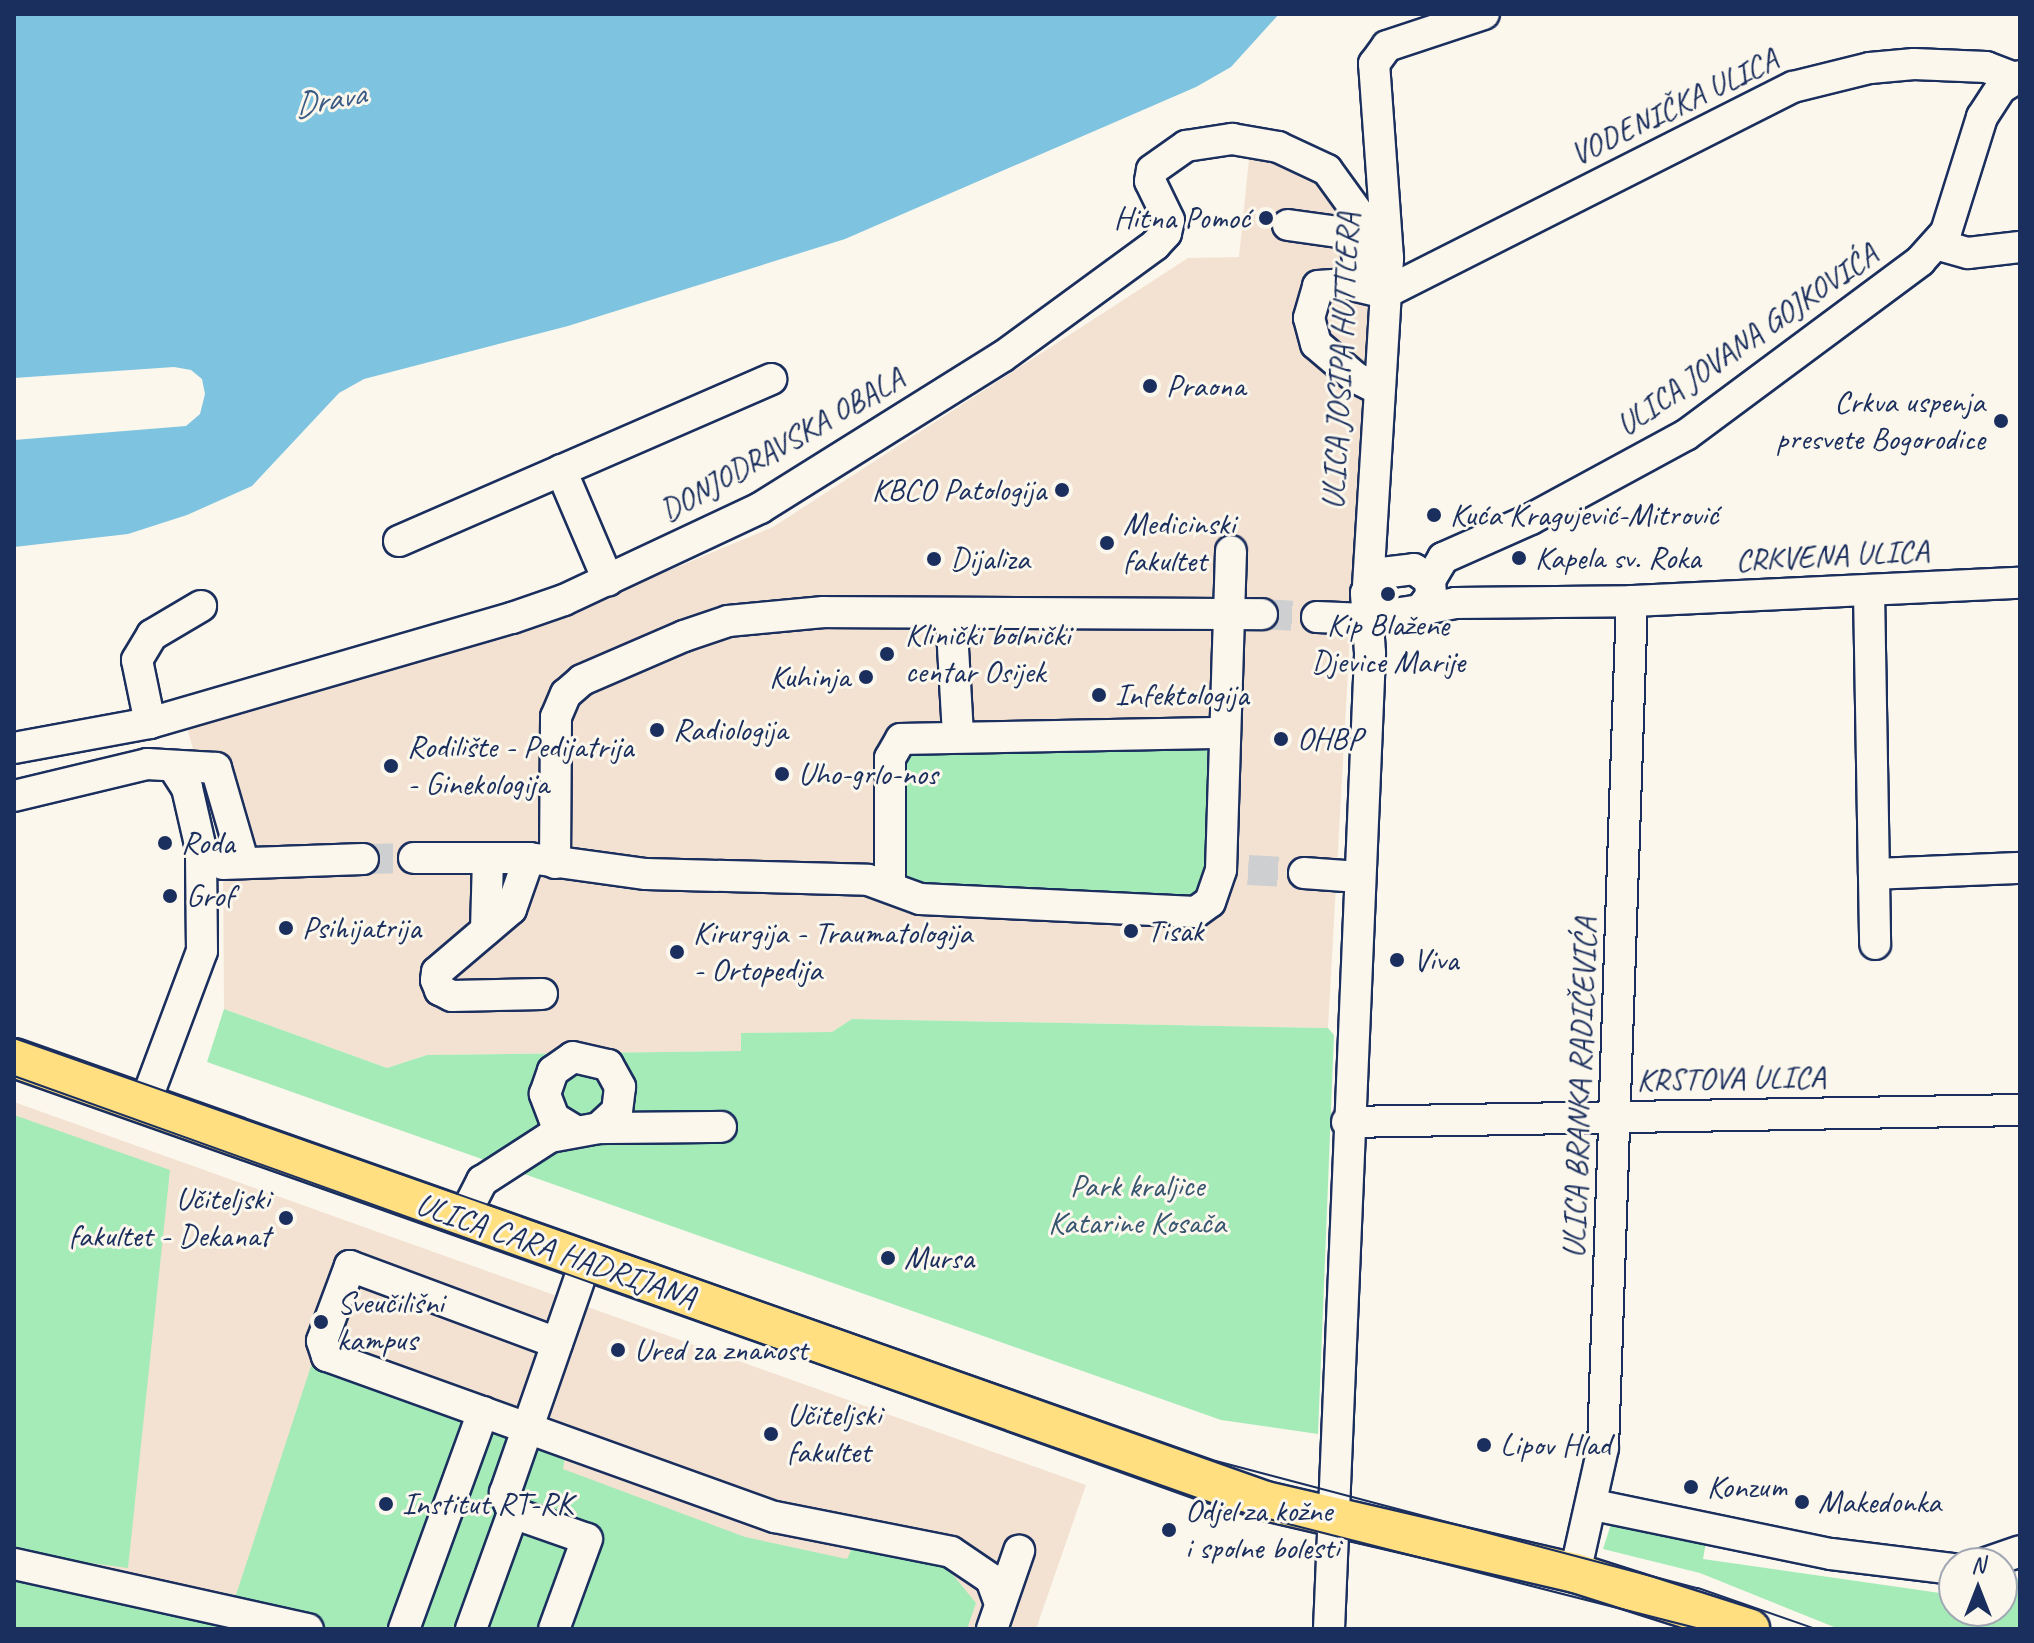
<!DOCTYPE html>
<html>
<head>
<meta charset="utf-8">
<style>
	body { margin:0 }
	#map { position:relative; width:2034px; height:1643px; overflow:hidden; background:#fbf7ec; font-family:Caveat,sans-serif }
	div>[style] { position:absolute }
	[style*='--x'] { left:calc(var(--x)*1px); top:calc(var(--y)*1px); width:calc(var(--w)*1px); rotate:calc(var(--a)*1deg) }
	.built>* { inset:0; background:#f3e2d1 }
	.green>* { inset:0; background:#a4ebb8 }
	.water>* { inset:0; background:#7ec3df }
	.minor-tunnel>* { height:30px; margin-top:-15px; transform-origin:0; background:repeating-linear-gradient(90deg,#cecfd0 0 30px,transparent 0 45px) }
	.roads { filter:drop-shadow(2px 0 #1b2f5e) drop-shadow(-2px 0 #1b2f5e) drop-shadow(0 2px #1b2f5e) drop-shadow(0 -2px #1b2f5e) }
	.minor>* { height:30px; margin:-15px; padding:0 15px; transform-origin:15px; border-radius:15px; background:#fbf7ec }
	.major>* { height:38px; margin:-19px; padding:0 19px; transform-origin:19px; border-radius:19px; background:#ffdf80 }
	.tram>* { height:2px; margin:-1px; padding:0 1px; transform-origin:1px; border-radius:1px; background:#1b2f5e }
	.dots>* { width:22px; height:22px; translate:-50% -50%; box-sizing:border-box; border:4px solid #fbf7ec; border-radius:50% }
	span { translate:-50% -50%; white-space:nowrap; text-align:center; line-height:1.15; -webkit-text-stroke:6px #fbf7ec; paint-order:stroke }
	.street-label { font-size:32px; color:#1b2f5e }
	.poi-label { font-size:32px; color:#1b2f5e }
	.right { translate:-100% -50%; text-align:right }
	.left { translate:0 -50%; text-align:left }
	.park-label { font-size:32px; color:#365570 }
	.water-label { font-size:34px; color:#395b85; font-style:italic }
	.frame { position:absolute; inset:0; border:16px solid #1b2f5e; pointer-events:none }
	.north { position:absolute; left:1938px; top:1547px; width:80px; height:80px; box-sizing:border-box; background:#fbf7ec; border:2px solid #a1a7b3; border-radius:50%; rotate:0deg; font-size:22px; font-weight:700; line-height:32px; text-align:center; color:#1b2f5e }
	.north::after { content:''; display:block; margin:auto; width:28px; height:36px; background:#1b2f5e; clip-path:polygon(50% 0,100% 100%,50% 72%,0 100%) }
</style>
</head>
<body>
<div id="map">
	<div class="built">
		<i style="clip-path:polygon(1249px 159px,1293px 163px,1328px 180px,1370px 279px,1328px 1028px,852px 1019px,832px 1032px,742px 1033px,741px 1051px,427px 1055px,387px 1068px,224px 1009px,223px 855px,186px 724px,577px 609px,773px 527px,1188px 258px,1239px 257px)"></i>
		<i style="clip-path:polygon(14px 1102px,1086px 1485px,1036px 1629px,14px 1629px)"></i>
	</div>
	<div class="green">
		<i style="clip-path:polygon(1216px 744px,1215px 887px,1198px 900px,912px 887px,899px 874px,899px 755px,917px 747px)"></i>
		<i style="clip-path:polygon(224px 1009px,387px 1068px,427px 1055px,741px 1051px,741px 1033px,832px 1032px,852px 1019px,1328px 1028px,1334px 1035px,1318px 1434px,1221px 1420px,207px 1062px)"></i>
		<i style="clip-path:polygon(14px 1115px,170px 1170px,128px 1568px,14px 1553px)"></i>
		<i style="clip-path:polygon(311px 1366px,565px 1457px,563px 1469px,745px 1537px,847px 1559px,853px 1546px,944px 1564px,976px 1603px,967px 1629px,14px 1629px,14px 1557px,236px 1595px)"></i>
		<i style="clip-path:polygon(1613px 1518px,1706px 1542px,1703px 1559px,1954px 1595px,1954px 1611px,2002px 1611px,2002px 1584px,2020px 1578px,2020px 1629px,1839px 1629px,1700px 1573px,1603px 1549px)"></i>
	</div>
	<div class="water">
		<i style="clip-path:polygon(14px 14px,1279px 14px,1231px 67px,1196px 87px,845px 239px,568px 326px,364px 379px,339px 393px,252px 486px,187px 515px,128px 534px,14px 547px,14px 440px,186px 426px,200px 414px,205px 394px,202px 379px,191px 370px,174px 367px,14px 378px)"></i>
	</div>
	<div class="minor-tunnel">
		<i style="--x:1262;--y:614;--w:55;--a:3.1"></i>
		<i style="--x:363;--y:859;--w:51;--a:-1.1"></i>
		<i style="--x:1248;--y:870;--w:56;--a:3.1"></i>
	</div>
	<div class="roads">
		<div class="minor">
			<i style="--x:1288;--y:225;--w:66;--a:7.9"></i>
			<i style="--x:1353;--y:234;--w:31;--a:79"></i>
			<i style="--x:1936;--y:244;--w:33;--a:16"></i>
			<i style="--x:1968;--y:253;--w:52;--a:-6.6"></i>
			<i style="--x:1385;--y:293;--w:457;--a:-26.8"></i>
			<i style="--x:1793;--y:87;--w:79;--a:-13.9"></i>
			<i style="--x:1870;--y:68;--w:44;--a:-5.2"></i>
			<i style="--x:1914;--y:64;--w:72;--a:2.4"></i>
			<i style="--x:1986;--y:67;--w:30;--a:21"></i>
			<i style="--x:1378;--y:389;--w:25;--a:-153"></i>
			<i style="--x:1356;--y:378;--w:52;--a:-139.6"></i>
			<i style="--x:1316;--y:344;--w:27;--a:-105"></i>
			<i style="--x:1309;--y:318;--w:33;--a:-74"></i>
			<i style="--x:1318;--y:286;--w:29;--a:-4"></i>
			<i style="--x:1347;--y:284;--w:39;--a:13"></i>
			<i style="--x:561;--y:470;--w:120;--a:66.9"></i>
			<i style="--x:399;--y:541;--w:406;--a:-23.5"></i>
			<i style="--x:1430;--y:580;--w:26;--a:-59"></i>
			<i style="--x:1443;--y:558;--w:96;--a:-23.9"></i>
			<i style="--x:1531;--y:519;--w:176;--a:-28.5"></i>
			<i style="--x:1686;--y:435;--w:292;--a:-36.6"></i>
			<i style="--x:1920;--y:261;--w:39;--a:-48"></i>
			<i style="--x:1946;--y:232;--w:121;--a:-72.6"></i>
			<i style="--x:1982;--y:117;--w:35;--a:-57"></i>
			<i style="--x:2001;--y:88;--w:22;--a:-32"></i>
			<i style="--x:1368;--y:586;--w:329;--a:-86.5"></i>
			<i style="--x:1388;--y:258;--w:195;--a:-94.1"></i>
			<i style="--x:1374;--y:64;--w:22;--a:-54"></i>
			<i style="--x:1387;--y:46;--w:102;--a:-18.3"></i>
			<i style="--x:1869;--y:591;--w:353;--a:89"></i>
			<i style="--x:1420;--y:610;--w:36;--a:-11"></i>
			<i style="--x:1455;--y:603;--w:177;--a:-0.6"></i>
			<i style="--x:1632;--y:601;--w:388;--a:-2.7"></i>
			<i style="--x:951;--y:613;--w:122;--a:86.7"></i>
			<i style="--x:1317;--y:617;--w:49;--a:2.3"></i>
			<i style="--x:150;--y:723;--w:64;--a:-101.7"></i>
			<i style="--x:137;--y:660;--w:29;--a:-59"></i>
			<i style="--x:152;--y:635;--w:57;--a:-30.6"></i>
			<i style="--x:14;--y:748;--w:138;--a:-10.4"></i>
			<i style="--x:150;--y:723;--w:377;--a:-16.2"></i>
			<i style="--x:512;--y:618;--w:55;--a:-19.1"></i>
			<i style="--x:564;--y:600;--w:217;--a:-25.1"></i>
			<i style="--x:760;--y:508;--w:285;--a:-32"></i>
			<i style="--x:1002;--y:357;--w:190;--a:-36.2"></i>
			<i style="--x:1155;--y:245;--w:16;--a:-47"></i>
			<i style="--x:1166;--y:233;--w:13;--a:-77"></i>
			<i style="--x:1169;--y:220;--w:43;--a:-116"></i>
			<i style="--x:1150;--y:181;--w:11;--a:-80"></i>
			<i style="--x:1152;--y:170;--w:42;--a:-35.2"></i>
			<i style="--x:1186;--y:146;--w:47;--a:-8.7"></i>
			<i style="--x:1232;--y:139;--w:47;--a:9.9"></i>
			<i style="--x:1278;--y:147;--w:54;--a:25.1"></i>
			<i style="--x:1327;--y:170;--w:58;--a:54.1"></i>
			<i style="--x:1361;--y:217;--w:80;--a:72.5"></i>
			<i style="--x:14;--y:796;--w:137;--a:-13.5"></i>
			<i style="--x:147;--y:764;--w:69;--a:3.3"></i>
			<i style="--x:216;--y:768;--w:97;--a:73.8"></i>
			<i style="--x:414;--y:858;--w:115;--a:0"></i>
			<i style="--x:529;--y:858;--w:118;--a:7.8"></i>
			<i style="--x:646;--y:874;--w:222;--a:1.5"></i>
			<i style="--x:868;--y:880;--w:55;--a:20.1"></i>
			<i style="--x:920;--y:899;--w:276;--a:2.7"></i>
			<i style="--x:1196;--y:912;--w:17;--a:-36"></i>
			<i style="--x:1210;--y:902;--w:34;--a:-71"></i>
			<i style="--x:1221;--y:870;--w:319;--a:-88.2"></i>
			<i style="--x:529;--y:858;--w:54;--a:109.4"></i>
			<i style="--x:511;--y:909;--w:97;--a:139.6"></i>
			<i style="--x:437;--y:972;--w:8;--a:97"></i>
			<i style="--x:436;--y:980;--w:11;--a:68"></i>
			<i style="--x:440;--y:990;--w:13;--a:27"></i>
			<i style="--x:452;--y:996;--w:90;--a:-1.3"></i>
			<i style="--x:555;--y:863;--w:146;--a:-89.6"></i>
			<i style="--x:556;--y:717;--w:25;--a:-67"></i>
			<i style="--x:566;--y:694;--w:21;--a:-41"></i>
			<i style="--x:582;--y:680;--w:111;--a:-23.3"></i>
			<i style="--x:684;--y:636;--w:46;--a:-18.8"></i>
			<i style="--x:728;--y:621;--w:96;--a:-5.4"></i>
			<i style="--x:824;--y:612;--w:438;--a:0.3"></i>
			<i style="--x:223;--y:864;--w:140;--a:-2"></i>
			<i style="--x:1304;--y:873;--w:55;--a:4.2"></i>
			<i style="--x:1874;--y:874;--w:146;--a:-2.4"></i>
			<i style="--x:890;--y:884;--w:126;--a:-90"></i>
			<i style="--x:890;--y:758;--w:22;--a:-60"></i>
			<i style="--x:901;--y:739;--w:324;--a:-1.1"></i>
			<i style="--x:486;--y:930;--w:71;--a:-88.4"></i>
			<i style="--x:144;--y:1106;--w:165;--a:-69.5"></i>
			<i style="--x:202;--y:951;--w:102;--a:-90.6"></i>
			<i style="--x:201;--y:849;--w:63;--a:-102.9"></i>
			<i style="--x:187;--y:788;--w:24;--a:-123"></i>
			<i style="--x:1347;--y:1122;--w:673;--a:-1.02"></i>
			<i style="--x:574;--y:1130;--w:23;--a:-149"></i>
			<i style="--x:554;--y:1118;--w:26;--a:-111"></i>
			<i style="--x:545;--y:1094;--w:24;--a:-71"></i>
			<i style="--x:553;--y:1071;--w:24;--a:-35"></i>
			<i style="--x:573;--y:1057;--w:36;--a:13"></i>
			<i style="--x:608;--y:1065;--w:25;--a:61"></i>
			<i style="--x:620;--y:1087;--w:24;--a:97"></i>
			<i style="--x:617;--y:1111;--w:25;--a:137"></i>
			<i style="--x:463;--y:1218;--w:42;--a:-62.8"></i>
			<i style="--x:482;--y:1181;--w:81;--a:-32.9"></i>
			<i style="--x:550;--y:1137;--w:50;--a:-10.4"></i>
			<i style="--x:599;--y:1128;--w:122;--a:-0.5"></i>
			<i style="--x:557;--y:1343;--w:221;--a:-159.6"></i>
			<i style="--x:350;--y:1266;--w:80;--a:110.5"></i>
			<i style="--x:322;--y:1341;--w:16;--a:72"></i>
			<i style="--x:327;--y:1356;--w:476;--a:19.8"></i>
			<i style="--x:775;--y:1517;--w:179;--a:11.2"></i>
			<i style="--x:951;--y:1552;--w:48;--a:34"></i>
			<i style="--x:991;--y:1579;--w:27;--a:70"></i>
			<i style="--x:1594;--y:1505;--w:242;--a:11.7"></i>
			<i style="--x:1831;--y:1554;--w:124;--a:7"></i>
			<i style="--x:513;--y:1513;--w:78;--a:19.4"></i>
			<i style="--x:587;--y:1539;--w:96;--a:110.1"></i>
			<i style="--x:1986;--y:1563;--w:36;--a:-19"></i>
			<i style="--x:14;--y:1564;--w:301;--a:12.5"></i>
			<i style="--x:1575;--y:1573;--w:128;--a:-77.4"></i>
			<i style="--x:1603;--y:1448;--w:847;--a:-88.04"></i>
			<i style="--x:404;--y:1629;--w:231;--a:-70"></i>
			<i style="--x:471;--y:1629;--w:123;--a:-70.1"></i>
			<i style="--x:513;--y:1513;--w:22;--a:-112"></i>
			<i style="--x:505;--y:1493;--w:246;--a:-70.8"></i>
			<i style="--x:992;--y:1629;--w:83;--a:-70.9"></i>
			<i style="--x:1329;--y:1629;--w:977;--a:-87.59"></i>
			<i style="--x:1370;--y:653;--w:60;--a:-93.8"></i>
			<i style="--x:1366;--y:593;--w:26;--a:-51"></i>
			<i style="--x:1382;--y:573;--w:32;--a:-7"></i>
			<i style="--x:1414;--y:569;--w:19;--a:35"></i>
			<i style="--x:1430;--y:580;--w:16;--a:86"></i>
			<i style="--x:1431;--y:596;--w:18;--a:128"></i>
			<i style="--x:1420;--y:610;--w:33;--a:171"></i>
			<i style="--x:1387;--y:615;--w:13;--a:-157"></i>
			<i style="--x:1375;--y:610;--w:14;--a:-126"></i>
		</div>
		<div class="major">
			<i style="--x:14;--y:1058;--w:1328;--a:19.49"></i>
			<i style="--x:1266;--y:1501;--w:317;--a:13.1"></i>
			<i style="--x:1575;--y:1573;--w:184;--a:17.7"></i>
		</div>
	</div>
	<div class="tram">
		<i style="--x:14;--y:1038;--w:1274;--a:19.39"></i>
		<i style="--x:1216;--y:1461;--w:498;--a:14.8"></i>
		<i style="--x:1698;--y:1588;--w:125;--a:19.2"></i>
		<i style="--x:14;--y:1076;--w:1266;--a:19.71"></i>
		<i style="--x:1206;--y:1503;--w:510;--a:14.31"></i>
	</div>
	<div class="dots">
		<i style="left:1266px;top:218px;background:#1b2f5e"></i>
		<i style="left:1150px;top:386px;background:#1b2f5e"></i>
		<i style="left:2001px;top:421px;background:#1b2f5e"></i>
		<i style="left:1062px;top:490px;background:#1b2f5e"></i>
		<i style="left:1434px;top:515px;background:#1b2f5e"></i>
		<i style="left:1107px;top:543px;background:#1b2f5e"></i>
		<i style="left:1519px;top:558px;background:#1b2f5e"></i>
		<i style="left:934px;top:559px;background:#1b2f5e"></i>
		<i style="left:1388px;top:594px;background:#1b2f5e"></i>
		<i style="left:887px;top:654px;background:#1b2f5e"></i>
		<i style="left:866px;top:677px;background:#1b2f5e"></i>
		<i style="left:1099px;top:695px;background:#1b2f5e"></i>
		<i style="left:657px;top:730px;background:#1b2f5e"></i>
		<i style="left:1281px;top:739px;background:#1b2f5e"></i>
		<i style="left:391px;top:766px;background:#1b2f5e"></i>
		<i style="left:782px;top:774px;background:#1b2f5e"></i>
		<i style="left:165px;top:843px;background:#1b2f5e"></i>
		<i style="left:170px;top:896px;background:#1b2f5e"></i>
		<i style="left:286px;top:928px;background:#1b2f5e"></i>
		<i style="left:1131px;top:931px;background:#1b2f5e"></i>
		<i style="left:677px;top:952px;background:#1b2f5e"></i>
		<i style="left:1397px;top:960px;background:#1b2f5e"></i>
		<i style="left:286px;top:1218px;background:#1b2f5e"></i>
		<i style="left:888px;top:1258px;background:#1b2f5e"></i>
		<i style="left:321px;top:1322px;background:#1b2f5e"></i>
		<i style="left:618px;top:1350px;background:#1b2f5e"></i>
		<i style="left:771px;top:1434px;background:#1b2f5e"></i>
		<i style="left:1484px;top:1445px;background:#1b2f5e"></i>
		<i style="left:1691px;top:1487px;background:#1b2f5e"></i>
		<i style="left:1802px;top:1502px;background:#1b2f5e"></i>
		<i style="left:386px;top:1504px;background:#1b2f5e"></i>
		<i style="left:1169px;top:1530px;background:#1b2f5e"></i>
	</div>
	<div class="street-label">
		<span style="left:1674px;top:107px;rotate:-26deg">VODENIČKA ULICA</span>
		<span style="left:1747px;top:340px;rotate:-35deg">ULICA JOVANA GOJKOVIĆA</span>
		<span style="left:1341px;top:361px;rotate:-87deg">ULICA JOSIPA HUTTLERA</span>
		<span style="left:782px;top:445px;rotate:-30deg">DONJODRAVSKA OBALA</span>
		<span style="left:1832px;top:556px;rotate:-3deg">CRKVENA ULICA</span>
		<span style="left:1731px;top:1079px;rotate:-1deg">KRSTOVA ULICA</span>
		<span style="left:1580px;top:1088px;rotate:-88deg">ULICA BRANKA RADIČEVIĆA</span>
		<span style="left:556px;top:1251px;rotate:19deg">ULICA CARA HADRIJANA</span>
	</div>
	<div class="poi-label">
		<span class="right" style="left:1250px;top:218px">Hitna Pomoć</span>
		<span class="left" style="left:1166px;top:386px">Praona</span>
		<span class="right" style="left:1985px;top:421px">Crkva uspenja<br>presvete Bogorodice</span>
		<span class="right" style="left:1046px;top:490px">KBCO Patologija</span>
		<span class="left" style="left:1450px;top:515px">Kuća Kragujević-Mitrović</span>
		<span class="left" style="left:1123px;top:543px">Medicinski<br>fakultet</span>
		<span class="left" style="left:1535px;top:558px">Kapela sv. Roka</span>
		<span class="left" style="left:950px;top:559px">Dijaliza</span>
		<span style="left:1388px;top:644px">Kip Blažene<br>Djevice Marije</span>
		<span class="left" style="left:905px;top:654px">Klinički bolnički<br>centar Osijek</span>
		<span class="right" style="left:850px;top:677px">Kuhinja</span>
		<span class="left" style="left:1115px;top:695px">Infektologija</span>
		<span class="left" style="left:673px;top:730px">Radiologija</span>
		<span class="left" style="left:1297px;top:739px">OHBP</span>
		<span class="left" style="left:407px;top:766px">Rodilište - Pedijatrija<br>- Ginekologija</span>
		<span class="left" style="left:798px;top:774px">Uho-grlo-nos</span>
		<span class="left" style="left:181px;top:843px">Roda</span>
		<span class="left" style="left:186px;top:896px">Grof</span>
		<span class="left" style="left:302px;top:928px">Psihijatrija</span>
		<span class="left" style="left:1147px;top:931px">Tisak</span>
		<span class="left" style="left:693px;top:952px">Kirurgija - Traumatologija<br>- Ortopedija</span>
		<span class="left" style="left:1413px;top:960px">Viva</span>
		<span class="right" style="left:270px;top:1218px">Učiteljski<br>fakultet - Dekanat</span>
		<span class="left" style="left:904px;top:1258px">Mursa</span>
		<span class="left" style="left:337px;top:1322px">Sveučilišni<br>kampus</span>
		<span class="left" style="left:634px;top:1350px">Ured za znanost</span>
		<span class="left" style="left:787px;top:1434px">Učiteljski<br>fakultet</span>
		<span class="left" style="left:1500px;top:1445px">Lipov Hlad</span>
		<span class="left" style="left:1707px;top:1487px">Konzum</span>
		<span class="left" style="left:1818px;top:1502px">Makedonka</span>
		<span class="left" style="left:402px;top:1504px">Institut RT-RK</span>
		<span class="left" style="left:1185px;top:1530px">Odjel za kožne<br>i spolne bolesti</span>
	</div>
	<div class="park-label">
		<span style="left:1137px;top:1205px">Park kraljice<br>Katarine Kosača</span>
	</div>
	<div class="water-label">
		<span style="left:329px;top:99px;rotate:-11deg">Drava</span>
	</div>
	<div class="frame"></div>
	<div class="north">N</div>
</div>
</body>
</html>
